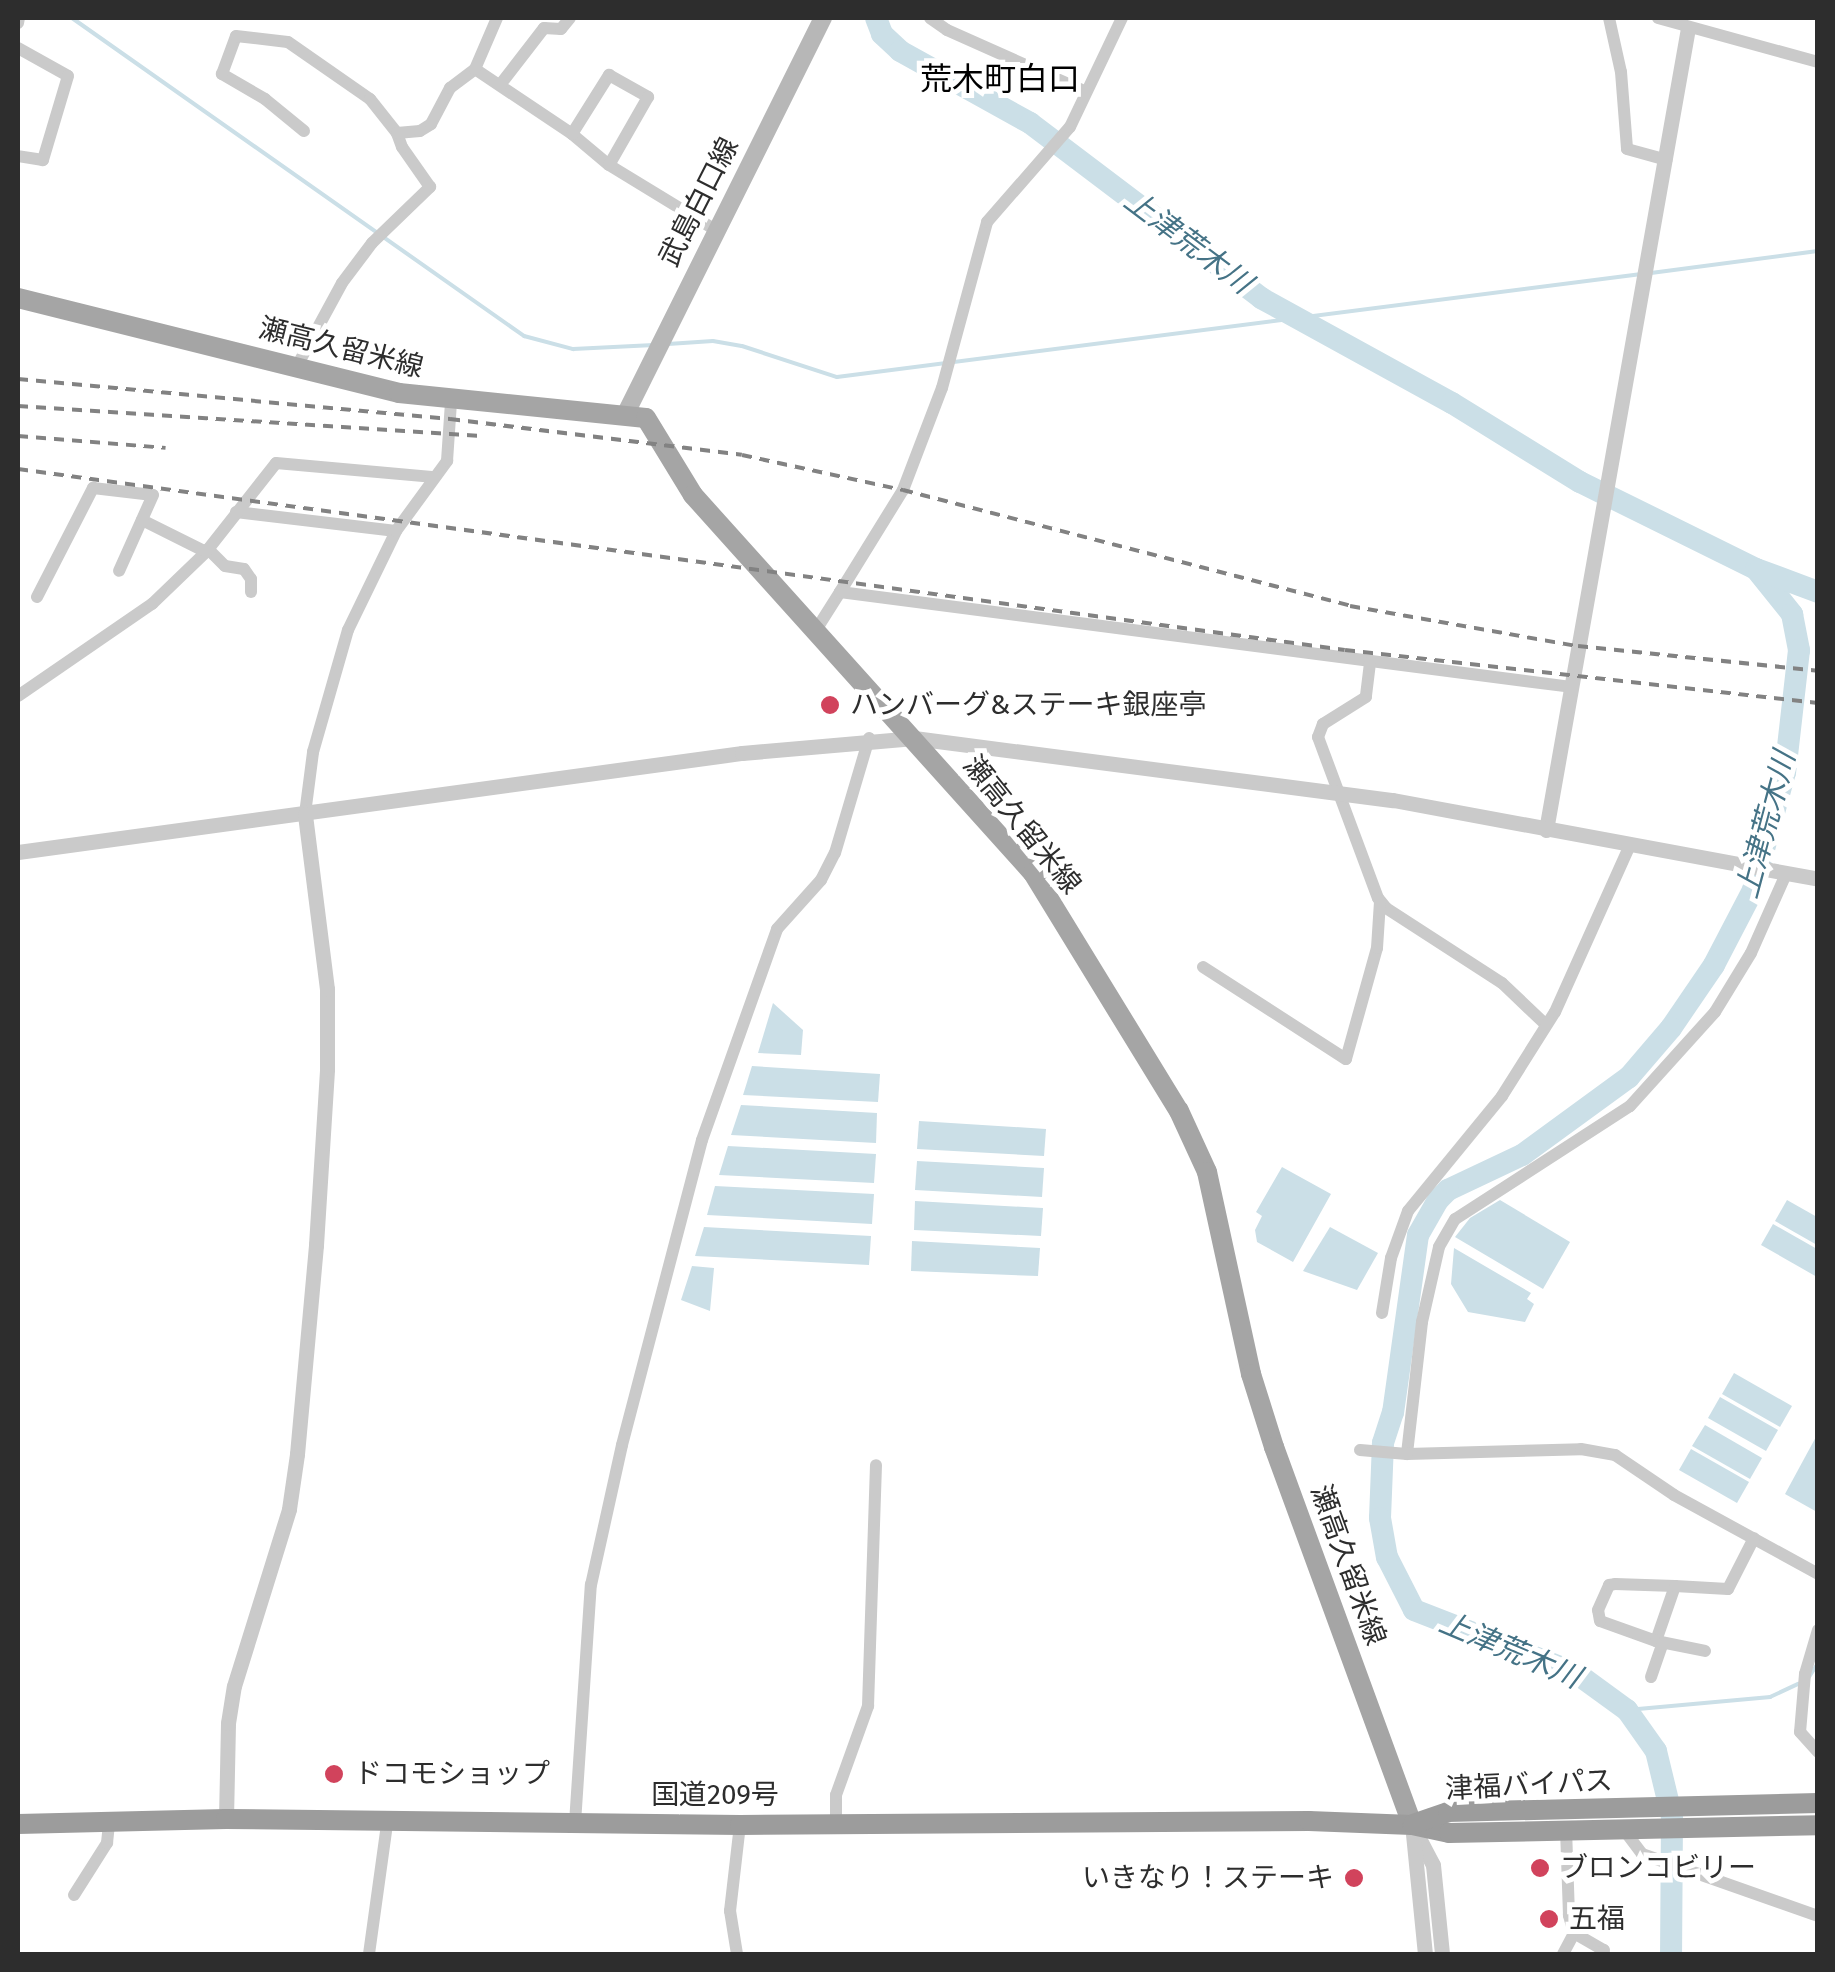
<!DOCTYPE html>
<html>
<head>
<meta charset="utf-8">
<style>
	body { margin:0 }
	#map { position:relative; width:1835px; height:1972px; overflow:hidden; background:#fff; font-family:"Fira Sans","Noto Sans JP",sans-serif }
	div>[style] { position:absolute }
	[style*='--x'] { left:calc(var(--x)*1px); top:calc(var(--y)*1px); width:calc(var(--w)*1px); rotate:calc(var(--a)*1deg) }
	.water>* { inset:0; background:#cbdfe7 }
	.stream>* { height:4px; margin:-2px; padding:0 2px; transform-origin:2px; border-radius:2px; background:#cbdfe7 }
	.river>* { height:22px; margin:-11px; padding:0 11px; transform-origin:11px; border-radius:11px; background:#cbdfe7 }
	.minor>* { height:12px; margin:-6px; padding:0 6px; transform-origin:6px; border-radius:6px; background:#cacaca }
	.tertiary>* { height:15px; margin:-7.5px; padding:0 7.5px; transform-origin:7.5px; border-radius:7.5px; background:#cacaca }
	.secondary>* { height:18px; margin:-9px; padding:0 9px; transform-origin:9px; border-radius:9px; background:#b7b7b7 }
	.primary>* { height:20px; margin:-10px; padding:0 10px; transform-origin:10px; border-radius:10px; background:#a5a5a5 }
	.trunk>* { height:20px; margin:-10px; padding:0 10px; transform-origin:10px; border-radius:10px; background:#9c9c9c }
	.rail>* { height:4px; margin-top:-2px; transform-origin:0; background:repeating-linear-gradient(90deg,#828282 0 10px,transparent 0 18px) }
	.dots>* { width:28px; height:28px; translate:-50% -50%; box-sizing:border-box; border:5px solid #fff; border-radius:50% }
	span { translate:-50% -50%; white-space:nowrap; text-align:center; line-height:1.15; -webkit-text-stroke:10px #fff; paint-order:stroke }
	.street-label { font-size:28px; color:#2d2d2d }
	.poi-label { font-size:28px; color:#2d2d2d }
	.left { translate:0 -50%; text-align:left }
	.right { translate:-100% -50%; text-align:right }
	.water-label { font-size:30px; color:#457386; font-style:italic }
	.quarter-label { font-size:32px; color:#000 }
	.frame { position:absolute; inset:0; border:20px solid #2d2d2d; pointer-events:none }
</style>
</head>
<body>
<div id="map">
	<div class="water">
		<i style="clip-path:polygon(773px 1003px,803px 1030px,801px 1055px,758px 1053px)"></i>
		<i style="clip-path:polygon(752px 1066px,880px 1074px,878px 1102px,743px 1095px)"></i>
		<i style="clip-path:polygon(741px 1105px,877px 1113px,876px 1143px,731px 1135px)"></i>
		<i style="clip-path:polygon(919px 1121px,1046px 1129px,1044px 1156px,917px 1149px)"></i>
		<i style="clip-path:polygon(728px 1146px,876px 1154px,874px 1183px,719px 1175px)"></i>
		<i style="clip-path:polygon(917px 1161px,1044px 1168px,1042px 1197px,915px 1190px)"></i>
		<i style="clip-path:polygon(1282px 1167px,1331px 1194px,1293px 1262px,1257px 1242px,1255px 1230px,1262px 1216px,1256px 1212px)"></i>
		<i style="clip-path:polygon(715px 1186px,874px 1194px,872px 1224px,707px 1215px)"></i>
		<i style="clip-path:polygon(1500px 1200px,1570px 1242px,1543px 1289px,1455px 1237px,1470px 1218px)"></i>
		<i style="clip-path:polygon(1787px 1200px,1817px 1217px,1817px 1245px,1775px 1221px)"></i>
		<i style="clip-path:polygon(915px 1201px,1043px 1208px,1041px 1236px,914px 1230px)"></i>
		<i style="clip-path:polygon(1773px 1224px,1817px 1249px,1817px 1277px,1761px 1245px)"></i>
		<i style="clip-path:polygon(704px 1227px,871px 1236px,869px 1265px,695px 1256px)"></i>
		<i style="clip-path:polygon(1330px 1227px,1378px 1253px,1357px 1290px,1303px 1271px)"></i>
		<i style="clip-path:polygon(912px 1241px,1040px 1248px,1038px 1276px,911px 1271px)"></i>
		<i style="clip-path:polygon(1454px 1248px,1531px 1293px,1527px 1299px,1534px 1304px,1525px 1322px,1468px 1312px,1451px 1284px)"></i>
		<i style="clip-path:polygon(692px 1266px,714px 1268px,710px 1311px,681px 1300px)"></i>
		<i style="clip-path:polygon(1734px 1373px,1792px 1406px,1780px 1427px,1722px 1394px)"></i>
		<i style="clip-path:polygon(1720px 1397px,1778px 1430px,1766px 1451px,1708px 1418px)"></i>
		<i style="clip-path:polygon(1705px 1425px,1762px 1458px,1750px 1479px,1692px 1446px)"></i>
		<i style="clip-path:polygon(1817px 1435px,1817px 1512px,1785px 1494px)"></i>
		<i style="clip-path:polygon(1691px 1449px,1749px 1482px,1737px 1503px,1679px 1470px)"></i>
	</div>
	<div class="stream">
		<i style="--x:72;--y:18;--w:553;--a:35.13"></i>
		<i style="--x:524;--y:336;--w:51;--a:14.9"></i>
		<i style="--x:573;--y:349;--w:81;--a:-2.8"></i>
		<i style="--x:1651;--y:273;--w:168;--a:-7.5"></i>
		<i style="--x:668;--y:344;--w:45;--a:-3.8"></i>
		<i style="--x:713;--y:341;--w:29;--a:10"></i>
		<i style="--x:742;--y:346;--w:100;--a:18.1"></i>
		<i style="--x:837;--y:377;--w:811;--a:-7.3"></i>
		<i style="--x:1807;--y:1680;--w:20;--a:-57"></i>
		<i style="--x:1627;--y:1710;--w:144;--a:-5.2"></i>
		<i style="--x:1770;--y:1697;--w:31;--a:-25"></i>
	</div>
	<div class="river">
		<i style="--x:876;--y:18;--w:17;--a:69"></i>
		<i style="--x:882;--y:34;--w:25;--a:43"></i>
		<i style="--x:900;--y:51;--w:149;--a:29"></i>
		<i style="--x:1030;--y:123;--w:290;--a:37.1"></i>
		<i style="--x:1261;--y:298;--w:218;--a:28.8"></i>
		<i style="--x:1452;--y:403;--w:150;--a:31.7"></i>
		<i style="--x:1580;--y:482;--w:196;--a:26.3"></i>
		<i style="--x:1756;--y:569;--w:58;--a:51.3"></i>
		<i style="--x:1792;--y:614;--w:37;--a:79"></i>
		<i style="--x:1799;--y:650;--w:123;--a:96.5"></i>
		<i style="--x:1785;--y:772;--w:122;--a:105.2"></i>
		<i style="--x:1753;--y:890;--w:85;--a:117.5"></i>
		<i style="--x:1714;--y:965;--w:76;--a:124.3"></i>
		<i style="--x:1671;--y:1028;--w:65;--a:130.6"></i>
		<i style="--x:1629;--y:1077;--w:132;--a:143.9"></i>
		<i style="--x:1522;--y:1155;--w:82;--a:154.7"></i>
		<i style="--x:1448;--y:1190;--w:14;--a:135"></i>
		<i style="--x:1438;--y:1200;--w:40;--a:119.7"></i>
		<i style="--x:1418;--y:1235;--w:179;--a:98"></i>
		<i style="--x:1393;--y:1412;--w:33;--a:108"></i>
		<i style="--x:1383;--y:1443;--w:75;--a:92.3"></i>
		<i style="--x:1380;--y:1518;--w:40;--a:80"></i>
		<i style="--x:1387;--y:1557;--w:59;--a:63"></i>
		<i style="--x:1414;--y:1610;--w:174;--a:21.3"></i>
		<i style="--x:1576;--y:1673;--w:63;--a:36"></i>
		<i style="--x:1627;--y:1710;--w:50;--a:54.7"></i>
		<i style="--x:1656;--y:1751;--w:68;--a:76.4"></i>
		<i style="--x:1672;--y:1817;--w:137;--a:90.4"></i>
		<i style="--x:1759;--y:570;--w:63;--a:20.4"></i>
	</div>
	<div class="minor">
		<i style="--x:930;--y:18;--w:21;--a:35"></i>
		<i style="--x:947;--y:30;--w:152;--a:24"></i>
		<i style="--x:1609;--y:18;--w:55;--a:77.5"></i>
		<i style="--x:1621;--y:72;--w:77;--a:85.5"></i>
		<i style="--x:1627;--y:149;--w:41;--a:15.4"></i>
		<i style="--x:1658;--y:18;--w:166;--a:15.4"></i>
		<i style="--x:18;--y:23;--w:5;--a:-79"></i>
		<i style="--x:18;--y:48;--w:57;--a:29.2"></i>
		<i style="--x:68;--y:76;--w:88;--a:106.6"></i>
		<i style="--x:43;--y:160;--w:25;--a:-171"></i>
		<i style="--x:475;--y:69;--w:117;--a:33.8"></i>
		<i style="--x:572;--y:134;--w:48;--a:40"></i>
		<i style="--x:609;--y:165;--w:127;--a:31.4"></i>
		<i style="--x:500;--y:85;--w:72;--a:-52.3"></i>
		<i style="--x:544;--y:28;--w:17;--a:3"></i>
		<i style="--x:561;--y:29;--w:14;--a:-51"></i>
		<i style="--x:304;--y:131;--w:50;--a:-140.6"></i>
		<i style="--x:265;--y:99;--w:50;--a:-149.8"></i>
		<i style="--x:222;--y:74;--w:40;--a:-69.8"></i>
		<i style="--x:236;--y:36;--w:52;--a:6.6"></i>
		<i style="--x:288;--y:42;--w:100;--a:34.8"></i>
		<i style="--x:370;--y:99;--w:43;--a:51.5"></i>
		<i style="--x:572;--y:134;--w:70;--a:-57.9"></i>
		<i style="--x:609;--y:75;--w:45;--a:29.4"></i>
		<i style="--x:648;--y:97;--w:78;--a:119.8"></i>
		<i style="--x:297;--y:366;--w:94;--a:-61.5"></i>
		<i style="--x:342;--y:283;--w:50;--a:-53.1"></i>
		<i style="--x:372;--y:243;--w:81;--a:-44"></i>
		<i style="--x:430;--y:187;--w:49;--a:-125"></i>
		<i style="--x:402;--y:147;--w:15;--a:-110"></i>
		<i style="--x:397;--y:133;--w:23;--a:-5"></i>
		<i style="--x:420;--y:131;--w:13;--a:-32"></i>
		<i style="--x:431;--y:124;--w:41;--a:-62.2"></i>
		<i style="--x:450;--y:88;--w:31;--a:-37"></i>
		<i style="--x:475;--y:69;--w:56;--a:-66.7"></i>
		<i style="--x:236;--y:512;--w:161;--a:6.8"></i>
		<i style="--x:142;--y:520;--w:72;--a:26.6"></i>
		<i style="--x:208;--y:549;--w:24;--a:45"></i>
		<i style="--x:225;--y:566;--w:19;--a:9"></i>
		<i style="--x:244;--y:569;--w:12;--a:55"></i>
		<i style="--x:251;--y:579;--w:13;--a:90"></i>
		<i style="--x:840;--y:592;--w:120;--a:-58.3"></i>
		<i style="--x:903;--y:490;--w:109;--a:-69.1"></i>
		<i style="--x:942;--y:388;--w:172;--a:-74.8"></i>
		<i style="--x:987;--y:222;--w:126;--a:-48.9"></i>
		<i style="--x:1070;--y:127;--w:121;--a:-64.5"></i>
		<i style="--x:37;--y:597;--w:123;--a:-62.8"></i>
		<i style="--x:93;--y:488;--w:60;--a:6.7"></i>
		<i style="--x:153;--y:495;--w:83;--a:114.1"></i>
		<i style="--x:816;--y:630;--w:45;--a:-57.7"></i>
		<i style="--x:840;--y:592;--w:737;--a:7.4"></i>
		<i style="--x:1370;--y:663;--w:34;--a:97"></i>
		<i style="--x:1366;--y:697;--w:51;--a:147.9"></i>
		<i style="--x:1323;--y:724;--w:14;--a:111"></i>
		<i style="--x:1318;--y:737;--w:172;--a:69.6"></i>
		<i style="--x:1378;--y:898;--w:13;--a:51"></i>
		<i style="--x:1386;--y:908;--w:138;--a:32.9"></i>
		<i style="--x:1502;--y:983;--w:58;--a:43.6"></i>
		<i style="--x:18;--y:696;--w:163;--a:-34.5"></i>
		<i style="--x:152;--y:604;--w:75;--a:-43.9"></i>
		<i style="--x:206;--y:552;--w:113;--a:-51.8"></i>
		<i style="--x:276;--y:463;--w:159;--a:5.1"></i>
		<i style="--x:305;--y:814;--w:63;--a:-82.6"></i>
		<i style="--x:313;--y:752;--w:127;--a:-74"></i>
		<i style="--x:348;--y:630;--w:110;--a:-64.1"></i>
		<i style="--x:396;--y:531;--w:87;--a:-53.9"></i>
		<i style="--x:447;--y:461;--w:59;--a:-86.1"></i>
		<i style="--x:1786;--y:874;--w:86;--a:113.9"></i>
		<i style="--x:1751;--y:953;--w:69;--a:121.4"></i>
		<i style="--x:1715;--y:1012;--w:127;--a:132.1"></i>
		<i style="--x:1630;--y:1106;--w:208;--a:147.1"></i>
		<i style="--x:1455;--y:1219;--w:32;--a:120"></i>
		<i style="--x:1439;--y:1247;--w:77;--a:102.8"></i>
		<i style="--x:1422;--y:1322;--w:133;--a:96.5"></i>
		<i style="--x:1407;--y:1454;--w:174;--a:-1.6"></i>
		<i style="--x:1581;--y:1449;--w:35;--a:10"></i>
		<i style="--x:1615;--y:1455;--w:71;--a:34.1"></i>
		<i style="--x:1674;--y:1495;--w:164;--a:28.7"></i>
		<i style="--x:1203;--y:967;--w:170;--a:32.8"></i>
		<i style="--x:1346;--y:1059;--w:115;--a:-74.4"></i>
		<i style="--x:1377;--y:948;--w:47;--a:-86.3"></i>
		<i style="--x:1382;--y:1313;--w:56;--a:-80.7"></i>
		<i style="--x:1391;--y:1258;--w:50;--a:-70.1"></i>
		<i style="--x:1408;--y:1211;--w:149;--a:-50.7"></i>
		<i style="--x:1502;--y:1096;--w:99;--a:-57.8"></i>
		<i style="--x:1555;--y:1012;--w:183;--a:-65.8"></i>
		<i style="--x:1360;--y:1450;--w:47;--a:4.9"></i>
		<i style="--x:1675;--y:1586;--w:58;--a:109.1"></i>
		<i style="--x:1656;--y:1641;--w:59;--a:-160.3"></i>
		<i style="--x:1600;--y:1621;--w:11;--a:-100"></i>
		<i style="--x:1598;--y:1610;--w:27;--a:-66"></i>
		<i style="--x:1609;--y:1585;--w:6;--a:-9"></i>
		<i style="--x:1615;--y:1584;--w:60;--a:1.9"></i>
		<i style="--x:1675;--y:1586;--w:53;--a:3.2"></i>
		<i style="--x:1728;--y:1589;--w:57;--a:-63"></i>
		<i style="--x:1818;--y:1630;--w:46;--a:106.5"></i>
		<i style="--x:1805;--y:1674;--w:58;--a:94.9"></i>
		<i style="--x:1800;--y:1732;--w:27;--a:48"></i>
		<i style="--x:1656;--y:1641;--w:50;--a:11.5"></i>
		<i style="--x:1651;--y:1677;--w:36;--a:-71"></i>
		<i style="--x:836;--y:1822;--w:27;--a:-90"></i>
		<i style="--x:836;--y:1795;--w:95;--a:-70.2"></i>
		<i style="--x:868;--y:1706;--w:241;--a:-88.1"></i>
		<i style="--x:575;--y:1823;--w:239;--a:-86.2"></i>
		<i style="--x:591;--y:1585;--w:143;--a:-77.5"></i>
		<i style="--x:622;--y:1445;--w:315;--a:-75.3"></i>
		<i style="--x:702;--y:1140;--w:224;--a:-70.4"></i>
		<i style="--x:777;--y:929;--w:66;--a:-48.1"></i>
		<i style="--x:821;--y:880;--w:30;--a:-63"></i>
		<i style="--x:835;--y:853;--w:120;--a:-73.5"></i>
		<i style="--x:1624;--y:1830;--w:30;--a:53"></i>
		<i style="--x:1642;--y:1854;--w:187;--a:19.4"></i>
		<i style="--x:74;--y:1895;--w:62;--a:-57.6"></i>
		<i style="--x:107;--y:1843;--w:20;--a:-84"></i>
		<i style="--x:1574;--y:1933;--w:34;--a:30"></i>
		<i style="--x:1604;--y:1950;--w:5;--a:127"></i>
		<i style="--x:369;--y:1954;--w:131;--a:-82.1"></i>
		<i style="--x:737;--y:1954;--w:44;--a:-99.2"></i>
		<i style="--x:730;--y:1911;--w:87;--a:-83.4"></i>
		<i style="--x:1563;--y:1954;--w:24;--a:-62"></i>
		<i style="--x:1574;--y:1933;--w:19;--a:-106"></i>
		<i style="--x:1569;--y:1915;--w:84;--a:-92"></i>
	</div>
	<div class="tertiary">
		<i style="--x:1546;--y:830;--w:814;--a:-79.96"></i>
		<i style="--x:18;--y:852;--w:731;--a:-7.79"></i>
		<i style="--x:742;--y:753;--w:173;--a:-5"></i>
		<i style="--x:914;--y:738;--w:483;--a:7.4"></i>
		<i style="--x:1393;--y:800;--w:432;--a:10.5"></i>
		<i style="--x:226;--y:1819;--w:96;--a:-88.8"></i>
		<i style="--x:228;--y:1723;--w:37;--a:-81"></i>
		<i style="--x:234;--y:1686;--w:185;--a:-72.7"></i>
		<i style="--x:289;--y:1509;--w:56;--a:-81.7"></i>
		<i style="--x:297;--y:1454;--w:210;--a:-84.8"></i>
		<i style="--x:316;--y:1245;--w:176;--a:-86.4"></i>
		<i style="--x:327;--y:1069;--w:80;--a:-90"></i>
		<i style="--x:327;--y:989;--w:176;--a:-97.2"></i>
		<i style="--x:1412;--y:1825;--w:45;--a:62.3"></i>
		<i style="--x:1433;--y:1865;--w:89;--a:84.2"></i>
		<i style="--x:1413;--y:1834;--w:121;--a:84.3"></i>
	</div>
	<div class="secondary">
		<i style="--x:626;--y:413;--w:441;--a:-63.5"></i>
	</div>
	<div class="primary">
		<i style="--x:18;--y:298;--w:393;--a:14"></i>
		<i style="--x:399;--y:393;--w:248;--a:5.8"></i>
		<i style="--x:646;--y:418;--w:90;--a:58.6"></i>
		<i style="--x:693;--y:495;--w:508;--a:48.03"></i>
		<i style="--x:1033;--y:873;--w:279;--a:58.5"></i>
		<i style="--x:1179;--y:1111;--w:67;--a:65.3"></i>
		<i style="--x:1207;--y:1172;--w:207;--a:77.7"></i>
		<i style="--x:1251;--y:1374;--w:77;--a:72.5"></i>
		<i style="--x:1274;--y:1447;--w:402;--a:69.9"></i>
	</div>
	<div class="trunk">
		<i style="--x:18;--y:1824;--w:208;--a:-1.4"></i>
		<i style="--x:226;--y:1819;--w:514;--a:0.67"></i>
		<i style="--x:740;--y:1825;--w:569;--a:-0.4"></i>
		<i style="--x:1309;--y:1821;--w:103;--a:2.2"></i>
		<i style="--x:1412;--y:1825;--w:38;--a:12"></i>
		<i style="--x:1449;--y:1833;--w:369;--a:-1.2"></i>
		<i style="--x:1413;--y:1824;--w:37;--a:-19"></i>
		<i style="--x:1448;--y:1812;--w:370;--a:-1.4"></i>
	</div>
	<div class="rail">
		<i style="--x:18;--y:379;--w:434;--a:5.3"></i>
		<i style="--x:450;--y:419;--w:294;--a:7"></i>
		<i style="--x:742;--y:455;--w:165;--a:12.3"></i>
		<i style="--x:903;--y:490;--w:462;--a:14.5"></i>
		<i style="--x:1350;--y:606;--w:231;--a:10"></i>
		<i style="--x:1578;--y:646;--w:241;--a:5.9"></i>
		<i style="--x:18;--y:406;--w:464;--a:3.7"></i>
		<i style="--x:18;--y:436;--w:148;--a:4.6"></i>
		<i style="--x:18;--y:469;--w:1339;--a:7.77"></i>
		<i style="--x:1345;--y:650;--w:476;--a:6.4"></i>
	</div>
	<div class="dots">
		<i style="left:830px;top:705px;background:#d1435c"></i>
		<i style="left:334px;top:1774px;background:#d1435c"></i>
		<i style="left:1540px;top:1868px;background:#d1435c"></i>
		<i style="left:1354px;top:1878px;background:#d1435c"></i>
		<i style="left:1549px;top:1919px;background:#d1435c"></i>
	</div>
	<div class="street-label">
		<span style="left:699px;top:202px;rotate:-63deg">武島白口線</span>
		<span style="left:341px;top:348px;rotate:14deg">瀬高久留米線</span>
		<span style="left:1022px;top:825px;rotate:51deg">瀬高久留米線</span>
		<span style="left:1348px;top:1565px;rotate:70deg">瀬高久留米線</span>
		<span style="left:1529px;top:1785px;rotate:-3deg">津福バイパス</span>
		<span style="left:715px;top:1795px">国道209号</span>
	</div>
	<div class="poi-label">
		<span class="left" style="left:850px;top:705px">ハンバーグ&amp;ステーキ銀座亭</span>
		<span class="left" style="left:354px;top:1774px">ドコモショップ</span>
		<span class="left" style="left:1560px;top:1868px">ブロンコビリー</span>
		<span class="right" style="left:1334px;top:1878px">いきなり！ステーキ</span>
		<span class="left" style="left:1569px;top:1919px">五福</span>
	</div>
	<div class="water-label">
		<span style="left:1188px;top:242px;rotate:37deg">上津荒木川</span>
		<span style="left:1766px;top:825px;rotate:-75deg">上津荒木川</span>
		<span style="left:1510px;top:1650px;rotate:23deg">上津荒木川</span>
	</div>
	<div class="quarter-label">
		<span style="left:1000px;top:79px">荒木町白口</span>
	</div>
	<div class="frame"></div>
</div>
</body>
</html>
